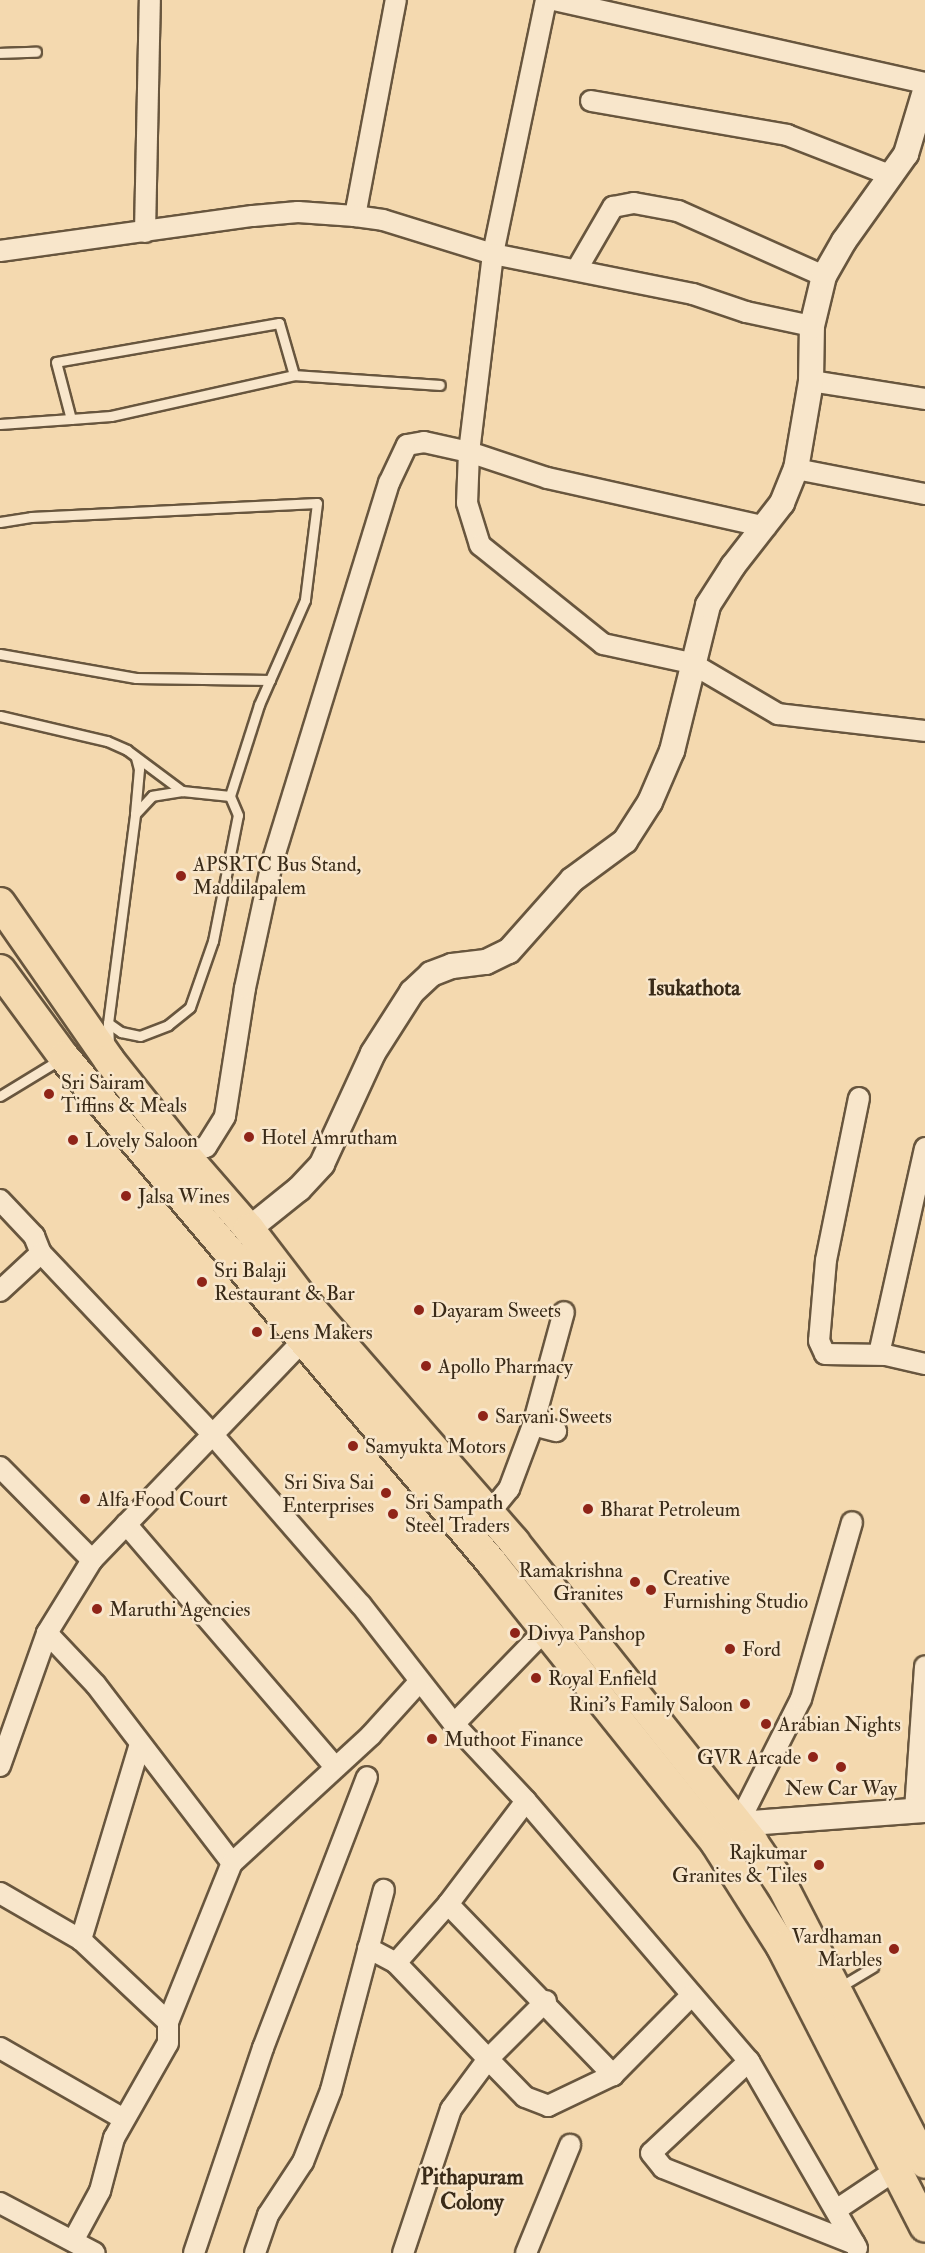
<!DOCTYPE html>
<html>
<head>
<meta charset="utf-8">
<style>
	body { margin:0 }
	#map { position:relative; width:925px; height:2253px; overflow:hidden; background:#f4d9af; font-family:"IM FELL Double Pica",serif }
	div>[style] { position:absolute }
	[style*='--x'] { left:calc(var(--x)*1px); top:calc(var(--y)*1px); width:calc(var(--w)*1px); rotate:calc(var(--a)*1deg) }
	.roads { filter:drop-shadow(2px 0 #68563e) drop-shadow(-2px 0 #68563e) drop-shadow(0 2px #68563e) drop-shadow(0 -2px #68563e) }
	.service>* { height:9px; margin:-4.5px; padding:0 4.5px; transform-origin:4.5px; border-radius:4.5px; background:#f8e6cb }
	.minor>* { height:20px; margin:-10px; padding:0 10px; transform-origin:10px; border-radius:10px; background:#f8e6cb }
	.tertiary>* { height:24px; margin:-12px; padding:0 12px; transform-origin:12px; border-radius:12px; background:#f8e6cb }
	.primary>* { height:30px; margin:-15px; padding:0 15px; transform-origin:15px; border-radius:15px; background:#f4d9af }
	.dots>* { width:16px; height:16px; translate:-50% -50%; box-sizing:border-box; border:3px solid #f8e6cb; border-radius:50% }
	span { translate:-50% -50%; white-space:nowrap; text-align:center; line-height:1.15; -webkit-text-stroke:5px #f8e6cb; paint-order:stroke }
	.poi-label { font-size:20px; color:#3a2b18 }
	.left { translate:0 -50%; text-align:left }
	.right { translate:-100% -50%; text-align:right }
	.quarter-label { font-size:22px; color:#3a2b18; font-weight:700 }
</style>
</head>
<body>
<div id="map">
	<div class="roads">
		<div class="service">
			<i style="--x:0;--y:53;--w:36;--a:-2"></i>
			<i style="--x:294;--y:375;--w:146;--a:3.9"></i>
			<i style="--x:0;--y:424;--w:71;--a:-4"></i>
			<i style="--x:71;--y:419;--w:40;--a:-4.3"></i>
			<i style="--x:111;--y:416;--w:188;--a:-12.6"></i>
			<i style="--x:294;--y:375;--w:54;--a:-106.1"></i>
			<i style="--x:279;--y:323;--w:226;--a:170.1"></i>
			<i style="--x:56;--y:362;--w:59;--a:75.3"></i>
			<i style="--x:0;--y:522;--w:31;--a:-9"></i>
			<i style="--x:31;--y:517;--w:286;--a:-2.8"></i>
			<i style="--x:317;--y:503;--w:98;--a:97.1"></i>
			<i style="--x:305;--y:600;--w:115;--a:113.7"></i>
			<i style="--x:259;--y:705;--w:96;--a:107.7"></i>
			<i style="--x:0;--y:654;--w:138;--a:10"></i>
			<i style="--x:136;--y:678;--w:134;--a:0.9"></i>
			<i style="--x:0;--y:716;--w:110;--a:13.2"></i>
			<i style="--x:107;--y:741;--w:22;--a:24"></i>
			<i style="--x:127;--y:750;--w:69;--a:36.7"></i>
			<i style="--x:108;--y:1023;--w:16;--a:35"></i>
			<i style="--x:121;--y:1032;--w:19;--a:12"></i>
			<i style="--x:140;--y:1036;--w:30;--a:-21"></i>
			<i style="--x:168;--y:1025;--w:28;--a:-39"></i>
			<i style="--x:190;--y:1007;--w:70;--a:-70.8"></i>
			<i style="--x:213;--y:941;--w:128;--a:-78.8"></i>
			<i style="--x:238;--y:815;--w:21;--a:-113"></i>
			<i style="--x:230;--y:796;--w:48;--a:-174.1"></i>
			<i style="--x:182;--y:791;--w:30;--a:171"></i>
			<i style="--x:152;--y:796;--w:25;--a:133"></i>
			<i style="--x:109;--y:1044;--w:21;--a:-93"></i>
			<i style="--x:108;--y:1023;--w:211;--a:-82.6"></i>
			<i style="--x:135;--y:814;--w:45;--a:-84.9"></i>
			<i style="--x:139;--y:769;--w:11;--a:-105"></i>
			<i style="--x:0;--y:1096;--w:69;--a:-31.4"></i>
			<i style="--x:838;--y:1988;--w:41;--a:-31"></i>
		</div>
		<div class="minor">
			<i style="--x:546;--y:0;--w:259;--a:101.8"></i>
			<i style="--x:493;--y:254;--w:199;--a:96.9"></i>
			<i style="--x:469;--y:452;--w:51;--a:92.2"></i>
			<i style="--x:467;--y:503;--w:44;--a:72.8"></i>
			<i style="--x:480;--y:545;--w:158;--a:38.8"></i>
			<i style="--x:603;--y:644;--w:90;--a:12.2"></i>
			<i style="--x:691;--y:663;--w:101;--a:30.4"></i>
			<i style="--x:778;--y:714;--w:148;--a:6.6"></i>
			<i style="--x:554;--y:0;--w:380;--a:12.6"></i>
			<i style="--x:591;--y:101;--w:199;--a:9.8"></i>
			<i style="--x:787;--y:135;--w:113;--a:21.3"></i>
			<i style="--x:355;--y:216;--w:220;--a:-79.3"></i>
			<i style="--x:145;--y:232;--w:232;--a:-88.8"></i>
			<i style="--x:0;--y:251;--w:255;--a:-7.9"></i>
			<i style="--x:253;--y:216;--w:45;--a:-5.1"></i>
			<i style="--x:298;--y:212;--w:57;--a:4"></i>
			<i style="--x:355;--y:216;--w:28;--a:8"></i>
			<i style="--x:383;--y:220;--w:115;--a:17.2"></i>
			<i style="--x:493;--y:254;--w:204;--a:11.3"></i>
			<i style="--x:693;--y:294;--w:56;--a:18.8"></i>
			<i style="--x:746;--y:312;--w:67;--a:12"></i>
			<i style="--x:577;--y:269;--w:72;--a:-59.9"></i>
			<i style="--x:613;--y:207;--w:21;--a:-11"></i>
			<i style="--x:634;--y:203;--w:45;--a:10.3"></i>
			<i style="--x:678;--y:211;--w:160;--a:24"></i>
			<i style="--x:811;--y:381;--w:115;--a:9"></i>
			<i style="--x:796;--y:469;--w:131;--a:11"></i>
			<i style="--x:859;--y:1098;--w:165;--a:101.5"></i>
			<i style="--x:826;--y:1260;--w:81;--a:94.9"></i>
			<i style="--x:819;--y:1341;--w:14;--a:65"></i>
			<i style="--x:825;--y:1354;--w:61;--a:0.9"></i>
			<i style="--x:886;--y:1355;--w:40;--a:13"></i>
			<i style="--x:183;--y:1153;--w:24;--a:-15"></i>
			<i style="--x:206;--y:1147;--w:36;--a:-58"></i>
			<i style="--x:225;--y:1116;--w:130;--a:-81.1"></i>
			<i style="--x:245;--y:988;--w:128;--a:-77.8"></i>
			<i style="--x:272;--y:863;--w:398;--a:-72.9"></i>
			<i style="--x:389;--y:483;--w:42;--a:-64.7"></i>
			<i style="--x:407;--y:445;--w:17;--a:-10"></i>
			<i style="--x:424;--y:442;--w:46;--a:12.5"></i>
			<i style="--x:469;--y:452;--w:82;--a:18.4"></i>
			<i style="--x:547;--y:478;--w:224;--a:12.6"></i>
			<i style="--x:0;--y:1200;--w:50;--a:46.6"></i>
			<i style="--x:34;--y:1236;--w:18;--a:68"></i>
			<i style="--x:41;--y:1253;--w:250;--a:46.6"></i>
			<i style="--x:213;--y:1435;--w:225;--a:49"></i>
			<i style="--x:361;--y:1605;--w:151;--a:52"></i>
			<i style="--x:454;--y:1724;--w:105;--a:46.9"></i>
			<i style="--x:526;--y:1801;--w:343;--a:49.4"></i>
			<i style="--x:749;--y:2061;--w:134;--a:136.8"></i>
			<i style="--x:651;--y:2153;--w:19;--a:51"></i>
			<i style="--x:663;--y:2168;--w:206;--a:21.6"></i>
			<i style="--x:0;--y:1291;--w:56;--a:-42.8"></i>
			<i style="--x:879;--y:1354;--w:211;--a:-77.4"></i>
			<i style="--x:533;--y:1425;--w:117;--a:-74.7"></i>
			<i style="--x:0;--y:1467;--w:131;--a:45.3"></i>
			<i style="--x:487;--y:1516;--w:35;--a:-51"></i>
			<i style="--x:509;--y:1489;--w:68;--a:-69.4"></i>
			<i style="--x:533;--y:1425;--w:24;--a:15"></i>
			<i style="--x:126;--y:1524;--w:319;--a:49.3"></i>
			<i style="--x:47;--y:1633;--w:71;--a:46.7"></i>
			<i style="--x:96;--y:1685;--w:224;--a:52.6"></i>
			<i style="--x:454;--y:1724;--w:132;--a:-45.9"></i>
			<i style="--x:140;--y:1744;--w:205;--a:106.8"></i>
			<i style="--x:81;--y:1940;--w:120;--a:43.3"></i>
			<i style="--x:0;--y:1766;--w:141;--a:-70.5"></i>
			<i style="--x:47;--y:1633;--w:86;--a:-58.3"></i>
			<i style="--x:92;--y:1560;--w:303;--a:-46.1"></i>
			<i style="--x:526;--y:1801;--w:129;--a:127.1"></i>
			<i style="--x:448;--y:1904;--w:238;--a:46"></i>
			<i style="--x:613;--y:2075;--w:112;--a:-45.4"></i>
			<i style="--x:915;--y:1810;--w:144;--a:-86"></i>
			<i style="--x:738;--y:1824;--w:140;--a:-63.3"></i>
			<i style="--x:801;--y:1699;--w:184;--a:-73.9"></i>
			<i style="--x:0;--y:1893;--w:94;--a:30.1"></i>
			<i style="--x:368;--y:1948;--w:32;--a:28"></i>
			<i style="--x:396;--y:1963;--w:133;--a:46.2"></i>
			<i style="--x:488;--y:2059;--w:62;--a:126.5"></i>
			<i style="--x:451;--y:2109;--w:152;--a:108.4"></i>
			<i style="--x:396;--y:1963;--w:79;--a:-48.6"></i>
			<i style="--x:546;--y:2001;--w:82;--a:135"></i>
			<i style="--x:488;--y:2059;--w:53;--a:45.8"></i>
			<i style="--x:525;--y:2097;--w:25;--a:21"></i>
			<i style="--x:548;--y:2106;--w:72;--a:-25.5"></i>
			<i style="--x:0;--y:2048;--w:143;--a:29.8"></i>
			<i style="--x:749;--y:2061;--w:216;--a:60"></i>
			<i style="--x:0;--y:2203;--w:107;--a:27.8"></i>
			<i style="--x:836;--y:2210;--w:72;--a:-33.7"></i>
			<i style="--x:73;--y:2241;--w:57;--a:-61.6"></i>
			<i style="--x:100;--y:2191;--w:55;--a:-75.2"></i>
			<i style="--x:114;--y:2138;--w:109;--a:-60.4"></i>
			<i style="--x:168;--y:2043;--w:21;--a:-90"></i>
			<i style="--x:168;--y:2022;--w:171;--a:-68.1"></i>
			<i style="--x:232;--y:1863;--w:189;--a:-42.6"></i>
			<i style="--x:371;--y:1735;--w:72;--a:-47.8"></i>
			<i style="--x:194;--y:2253;--w:216;--a:-71.4"></i>
			<i style="--x:263;--y:2048;--w:290;--a:-69"></i>
			<i style="--x:255;--y:2253;--w:40;--a:-71.1"></i>
			<i style="--x:268;--y:2215;--w:64;--a:-56.6"></i>
			<i style="--x:303;--y:2162;--w:77;--a:-68.7"></i>
			<i style="--x:331;--y:2090;--w:207;--a:-75.2"></i>
			<i style="--x:526;--y:2253;--w:117;--a:-67.8"></i>
		</div>
		<div class="tertiary">
			<i style="--x:249;--y:1229;--w:64;--a:-38.7"></i>
			<i style="--x:299;--y:1189;--w:34;--a:-47"></i>
			<i style="--x:322;--y:1164;--w:122;--a:-65.3"></i>
			<i style="--x:373;--y:1053;--w:72;--a:-57.4"></i>
			<i style="--x:412;--y:992;--w:26;--a:-43"></i>
			<i style="--x:431;--y:974;--w:22;--a:-21"></i>
			<i style="--x:452;--y:966;--w:34;--a:-7"></i>
			<i style="--x:486;--y:962;--w:25;--a:-26"></i>
			<i style="--x:509;--y:951;--w:95;--a:-48.4"></i>
			<i style="--x:572;--y:880;--w:66;--a:-36.3"></i>
			<i style="--x:625;--y:841;--w:46;--a:-57.3"></i>
			<i style="--x:650;--y:802;--w:56;--a:-66.7"></i>
			<i style="--x:672;--y:751;--w:150;--a:-76.1"></i>
			<i style="--x:708;--y:605;--w:46;--a:-57.3"></i>
			<i style="--x:733;--y:566;--w:80;--a:-52.1"></i>
			<i style="--x:782;--y:503;--w:37;--a:-68"></i>
			<i style="--x:796;--y:469;--w:89;--a:-80.3"></i>
			<i style="--x:811;--y:381;--w:55;--a:-89"></i>
			<i style="--x:812;--y:326;--w:51;--a:-76.5"></i>
			<i style="--x:824;--y:276;--w:40;--a:-60.3"></i>
			<i style="--x:844;--y:241;--w:107;--a:-54.5"></i>
			<i style="--x:906;--y:154;--w:66;--a:-73.2"></i>
			<i style="--x:727;--y:1833;--w:14;--a:-39"></i>
			<i style="--x:738;--y:1824;--w:188;--a:-4.3"></i>
		</div>
		<div class="primary">
			<i style="--x:0;--y:903;--w:191;--a:55.2"></i>
			<i style="--x:109;--y:1060;--w:119;--a:51.5"></i>
			<i style="--x:183;--y:1153;--w:101;--a:49"></i>
			<i style="--x:249;--y:1229;--w:91;--a:52.6"></i>
			<i style="--x:304;--y:1301;--w:320;--a:48.9"></i>
			<i style="--x:514;--y:1542;--w:384;--a:51.5"></i>
			<i style="--x:753;--y:1843;--w:53;--a:55.7"></i>
			<i style="--x:783;--y:1887;--w:310;--a:62.8"></i>
			<i style="--x:0;--y:970;--w:108;--a:53.7"></i>
			<i style="--x:64;--y:1057;--w:663;--a:49.77"></i>
			<i style="--x:492;--y:1563;--w:359;--a:51.3"></i>
			<i style="--x:716;--y:1843;--w:123;--a:57.6"></i>
			<i style="--x:782;--y:1947;--w:314;--a:62.9"></i>
		</div>
	</div>
	<div class="dots">
		<i style="left:181px;top:876px;background:#8f2418"></i>
		<i style="left:49px;top:1094px;background:#8f2418"></i>
		<i style="left:249px;top:1137px;background:#8f2418"></i>
		<i style="left:73px;top:1140px;background:#8f2418"></i>
		<i style="left:126px;top:1196px;background:#8f2418"></i>
		<i style="left:202px;top:1282px;background:#8f2418"></i>
		<i style="left:419px;top:1310px;background:#8f2418"></i>
		<i style="left:257px;top:1332px;background:#8f2418"></i>
		<i style="left:426px;top:1366px;background:#8f2418"></i>
		<i style="left:483px;top:1416px;background:#8f2418"></i>
		<i style="left:353px;top:1446px;background:#8f2418"></i>
		<i style="left:386px;top:1493px;background:#8f2418"></i>
		<i style="left:85px;top:1499px;background:#8f2418"></i>
		<i style="left:588px;top:1509px;background:#8f2418"></i>
		<i style="left:393px;top:1514px;background:#8f2418"></i>
		<i style="left:635px;top:1582px;background:#8f2418"></i>
		<i style="left:651px;top:1590px;background:#8f2418"></i>
		<i style="left:97px;top:1609px;background:#8f2418"></i>
		<i style="left:515px;top:1633px;background:#8f2418"></i>
		<i style="left:730px;top:1649px;background:#8f2418"></i>
		<i style="left:536px;top:1678px;background:#8f2418"></i>
		<i style="left:745px;top:1704px;background:#8f2418"></i>
		<i style="left:766px;top:1724px;background:#8f2418"></i>
		<i style="left:432px;top:1739px;background:#8f2418"></i>
		<i style="left:813px;top:1757px;background:#8f2418"></i>
		<i style="left:841px;top:1767px;background:#8f2418"></i>
		<i style="left:819px;top:1865px;background:#8f2418"></i>
		<i style="left:894px;top:1949px;background:#8f2418"></i>
	</div>
	<div class="poi-label">
		<span class="left" style="left:193px;top:876px">APSRTC Bus Stand,<br>Maddilapalem</span>
		<span class="left" style="left:61px;top:1094px">Sri Sairam<br>Tiffins &amp; Meals</span>
		<span class="left" style="left:261px;top:1137px">Hotel Amrutham</span>
		<span class="left" style="left:85px;top:1140px">Lovely Saloon</span>
		<span class="left" style="left:138px;top:1196px">Jalsa Wines</span>
		<span class="left" style="left:214px;top:1282px">Sri Balaji<br>Restaurant &amp; Bar</span>
		<span class="left" style="left:431px;top:1310px">Dayaram Sweets</span>
		<span class="left" style="left:269px;top:1332px">Lens Makers</span>
		<span class="left" style="left:438px;top:1366px">Apollo Pharmacy</span>
		<span class="left" style="left:495px;top:1416px">Sarvani Sweets</span>
		<span class="left" style="left:365px;top:1446px">Samyukta Motors</span>
		<span class="right" style="left:374px;top:1494px">Sri Siva Sai<br>Enterprises</span>
		<span class="left" style="left:97px;top:1499px">Alfa Food Court</span>
		<span class="left" style="left:405px;top:1514px">Sri Sampath<br>Steel Traders</span>
		<span class="left" style="left:600px;top:1509px">Bharat Petroleum</span>
		<span class="right" style="left:623px;top:1582px">Ramakrishna<br>Granites</span>
		<span class="left" style="left:663px;top:1590px">Creative<br>Furnishing Studio</span>
		<span class="left" style="left:109px;top:1609px">Maruthi Agencies</span>
		<span class="left" style="left:527px;top:1633px">Divya Panshop</span>
		<span class="left" style="left:742px;top:1649px">Ford</span>
		<span class="left" style="left:548px;top:1678px">Royal Enfield</span>
		<span class="right" style="left:733px;top:1704px">Rini's Family Saloon</span>
		<span class="left" style="left:778px;top:1724px">Arabian Nights</span>
		<span class="left" style="left:444px;top:1739px">Muthoot Finance</span>
		<span class="right" style="left:801px;top:1757px">GVR Arcade</span>
		<span style="left:841px;top:1788px">New Car Way</span>
		<span class="right" style="left:807px;top:1864px">Rajkumar<br>Granites &amp; Tiles</span>
		<span class="right" style="left:882px;top:1948px">Vardhaman<br>Marbles</span>
	</div>
	<div class="quarter-label">
		<span style="left:694px;top:989px">Isukathota</span>
		<span style="left:472px;top:2190px">Pithapuram<br>Colony</span>
	</div>
</div>
</body>
</html>
